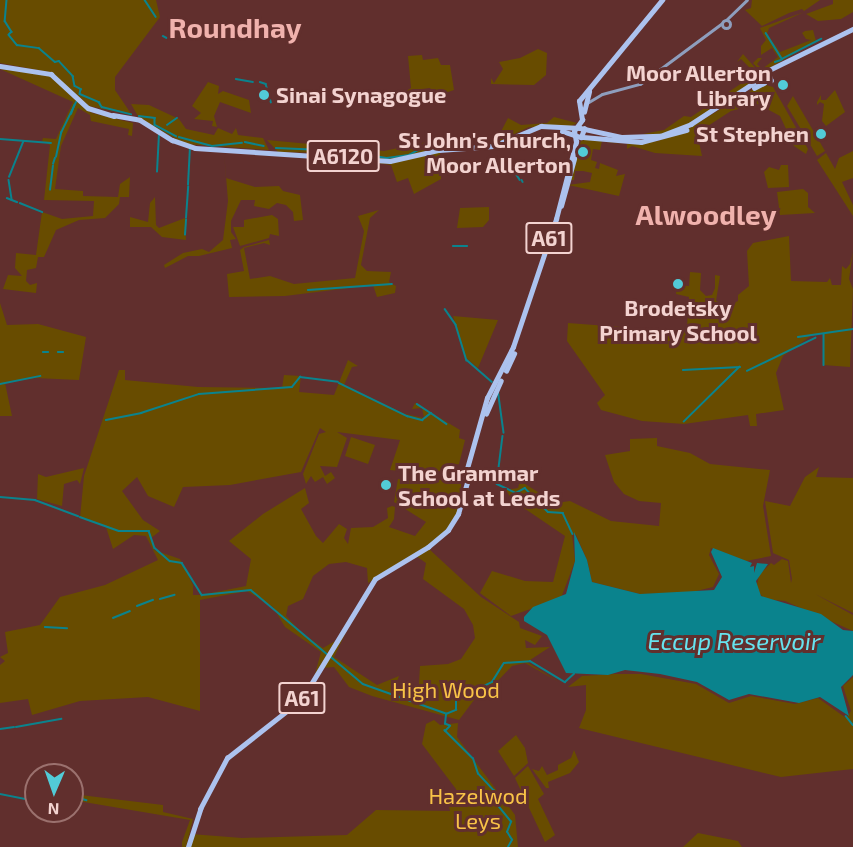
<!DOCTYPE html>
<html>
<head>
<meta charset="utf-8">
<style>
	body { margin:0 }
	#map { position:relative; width:853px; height:847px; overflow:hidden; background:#612f2d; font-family:"Exo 2",sans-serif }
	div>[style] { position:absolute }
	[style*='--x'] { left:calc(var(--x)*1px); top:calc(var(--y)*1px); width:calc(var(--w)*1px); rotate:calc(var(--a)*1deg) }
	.green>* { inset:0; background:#684c00 }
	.water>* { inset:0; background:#0a838d }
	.stream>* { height:1.5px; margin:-0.75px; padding:0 0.75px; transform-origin:0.75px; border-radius:0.75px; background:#0a838d }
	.secondary>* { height:3px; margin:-1.5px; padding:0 1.5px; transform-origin:1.5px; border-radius:1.5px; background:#8e9ebd }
	.secondary>.ring { margin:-1.5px; padding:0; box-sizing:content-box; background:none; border:3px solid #8e9ebd; border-radius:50% }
	.trunk>* { height:4.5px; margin:-2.25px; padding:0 2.25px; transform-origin:2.25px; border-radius:2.25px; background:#acc2ee }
	.trunk>.ring { margin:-2.25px; padding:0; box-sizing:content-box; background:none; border:4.5px solid #acc2ee; border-radius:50% }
	.dots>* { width:16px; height:16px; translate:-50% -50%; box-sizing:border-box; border:3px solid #612f2d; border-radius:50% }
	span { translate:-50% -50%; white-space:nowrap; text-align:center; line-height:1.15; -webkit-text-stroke:6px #612f2d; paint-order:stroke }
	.shield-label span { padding:2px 4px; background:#612f2d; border:2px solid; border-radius:4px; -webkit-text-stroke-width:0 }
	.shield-label { font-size:21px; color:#f3d3d0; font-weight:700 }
	.poi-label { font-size:22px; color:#f3d3d0; font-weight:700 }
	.right { translate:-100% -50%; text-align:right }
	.left { translate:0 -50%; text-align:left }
	.park-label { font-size:22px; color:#f9c347 }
	.water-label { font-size:24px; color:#66e3ef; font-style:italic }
	.district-label { font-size:28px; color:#f0b2ad; font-weight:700 }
	.north { position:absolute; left:24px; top:763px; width:60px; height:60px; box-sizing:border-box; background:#612f2d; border:2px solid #9b716e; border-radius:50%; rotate:182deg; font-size:16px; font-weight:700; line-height:24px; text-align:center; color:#f3d3d0 }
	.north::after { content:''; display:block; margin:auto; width:21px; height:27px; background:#52cbd7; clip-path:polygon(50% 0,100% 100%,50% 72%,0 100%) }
</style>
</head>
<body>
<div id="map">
	<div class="green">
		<i style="clip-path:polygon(0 0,156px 0,160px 17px,115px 77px,115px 90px,132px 115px,89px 106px,49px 72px,0 63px)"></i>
		<i style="clip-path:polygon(752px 0,820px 0,804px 11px,802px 9px,789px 13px,762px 26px,745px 10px,751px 8px)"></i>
		<i style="clip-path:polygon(833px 0,853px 0,853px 12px,841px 19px,818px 21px,806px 14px,833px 4px)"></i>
		<i style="clip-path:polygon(804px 12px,769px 28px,767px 34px,780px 52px,811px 40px,806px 39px,802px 33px,805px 31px,813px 30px,816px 41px,766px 70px,759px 70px,753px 63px,758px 58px,762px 58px,757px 64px,762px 69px,778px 57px,772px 48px,761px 55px,761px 46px,766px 40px,760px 28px)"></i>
		<i style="clip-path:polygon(538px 49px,547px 53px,546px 75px,534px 85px,491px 84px,491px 78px,494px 83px,503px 69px,499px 62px,520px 58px)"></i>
		<i style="clip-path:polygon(743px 54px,758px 71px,759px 78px,691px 123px,664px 134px,643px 134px,664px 130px,684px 116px,691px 117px,745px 81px,752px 70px,741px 59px,737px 62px)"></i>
		<i style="clip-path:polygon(422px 55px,423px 60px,438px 58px,441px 65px,450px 65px,454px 90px,436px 96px,430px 88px,406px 91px,411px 88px,408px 56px)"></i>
		<i style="clip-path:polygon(0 69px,50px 75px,92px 113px,133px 123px,132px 136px,128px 135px,129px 129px,91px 121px,90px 115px,78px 108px,61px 146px,55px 189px,83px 191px,83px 196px,118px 197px,120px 184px,130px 177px,129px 197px,120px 197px,119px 204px,105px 218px,79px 220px,56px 230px,44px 257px,38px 257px,36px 268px,27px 270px,26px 281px,30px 285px,37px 283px,36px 293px,3px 289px,8px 275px,22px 276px,15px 268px,16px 253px,36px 255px,42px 212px,62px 219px,93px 216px,94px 201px,44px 200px,50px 145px,42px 141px,43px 138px,56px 139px,73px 102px)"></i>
		<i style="clip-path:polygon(208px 82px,219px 86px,218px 94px,223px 91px,249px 100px,251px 113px,220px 102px,214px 116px,217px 127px,212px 126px,213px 121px,194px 119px,201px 113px,192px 106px)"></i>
		<i style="clip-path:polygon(762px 84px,773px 87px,808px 149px,806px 154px,794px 146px,780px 116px,758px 104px,731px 111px,697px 133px,702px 156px,655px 153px,632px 146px,627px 149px,627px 144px,658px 141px,683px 132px)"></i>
		<i style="clip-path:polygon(835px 90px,845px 112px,826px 126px,822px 121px,824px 104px,820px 102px,817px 105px,817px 102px,821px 95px,821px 100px,826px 100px)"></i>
		<i style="clip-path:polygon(793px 96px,825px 151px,817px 156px,787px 106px)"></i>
		<i style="clip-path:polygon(131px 104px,149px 105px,179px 119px,186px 129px,214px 135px,218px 128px,232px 134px,236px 128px,238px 135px,263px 138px,269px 150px,185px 144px,139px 118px)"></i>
		<i style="clip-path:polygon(554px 117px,577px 123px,569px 127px,529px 127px,495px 143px,508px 118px,521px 125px,547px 123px)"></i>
		<i style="clip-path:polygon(587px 139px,602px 140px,623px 145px,602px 141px,600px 150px,593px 149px,591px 160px,597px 162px,595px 168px,599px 169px,600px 163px,618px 170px,616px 176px,625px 174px,619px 196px,568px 185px,590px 182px,592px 173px,583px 171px,575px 171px,574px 180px,570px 180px,581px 141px)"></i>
		<i style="clip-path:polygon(267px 140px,384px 151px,431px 141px,474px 147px,388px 160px,339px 153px,278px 152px)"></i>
		<i style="clip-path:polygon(224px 151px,226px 178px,255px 187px,279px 186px,283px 191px,300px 195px,303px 220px,294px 221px,293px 212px,286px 205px,277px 203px,269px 209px,254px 206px,255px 200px,241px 200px,231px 221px,231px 232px,236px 239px,230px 240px,232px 248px,199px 256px,188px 256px,165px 268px,164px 265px,183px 253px,202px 249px,209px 252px,223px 240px,228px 201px)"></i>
		<i style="clip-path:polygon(440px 151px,441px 179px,414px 194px,408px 178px,397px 182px,391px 165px,363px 161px,402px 161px)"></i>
		<i style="clip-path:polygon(853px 151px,853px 178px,842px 182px,853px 205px,853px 216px,817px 160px,826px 153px,835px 169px,839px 158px)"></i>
		<i style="clip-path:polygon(781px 165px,788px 165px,789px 187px,768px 188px,764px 172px,769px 167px,779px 170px)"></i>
		<i style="clip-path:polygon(803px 189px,808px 193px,808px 207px,815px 213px,780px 215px,777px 192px)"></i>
		<i style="clip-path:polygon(155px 197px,156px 225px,159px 228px,185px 218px,186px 240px,162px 237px,151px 227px,130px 227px,130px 217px,148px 222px,150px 203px)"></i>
		<i style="clip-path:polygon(489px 207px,489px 220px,483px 227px,457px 228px,460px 208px)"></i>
		<i style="clip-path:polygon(379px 210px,370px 218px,361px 265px,367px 271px,391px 272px,389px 282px,396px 286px,395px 293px,377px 297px,373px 285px,285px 296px,229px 297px,227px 274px,244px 271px,240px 250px,244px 247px,269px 240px,270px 245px,264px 243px,244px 248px,250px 279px,270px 276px,294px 284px,355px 278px,364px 231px,358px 216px)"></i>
		<i style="clip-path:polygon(272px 215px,278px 219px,279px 236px,270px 234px,269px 238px,240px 246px,233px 227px,244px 227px,244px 220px)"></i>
		<i style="clip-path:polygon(789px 236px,791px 281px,827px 282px,830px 278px,832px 285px,841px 285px,842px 266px,846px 269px,850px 264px,853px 252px,849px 279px,853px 289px,850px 367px,823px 365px,823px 334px,812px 335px,783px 356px,776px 373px,784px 410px,756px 414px,757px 426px,750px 426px,748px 415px,684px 424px,642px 421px,601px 410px,597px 403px,605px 395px,567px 341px,568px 323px,674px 331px,687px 327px,689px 297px,676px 294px,677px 285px,689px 286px,690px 272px,701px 273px,700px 290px,706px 296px,712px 295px,715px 288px,715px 275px,720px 276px,716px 301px,727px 306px,738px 301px,738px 295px,749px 286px,747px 251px,753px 243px)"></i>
		<i style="clip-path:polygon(0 303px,7px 325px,38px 324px,86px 337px,79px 380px,35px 378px,5px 383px,12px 416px,0 416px)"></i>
		<i style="clip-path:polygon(453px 316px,498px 320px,478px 368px,465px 357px)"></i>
		<i style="clip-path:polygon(348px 360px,358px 366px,352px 367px,344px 385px,405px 414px,424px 418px,422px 408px,412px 409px,415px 403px,460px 430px,459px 438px,465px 440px,459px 464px,431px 474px,390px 470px,400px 440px,337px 432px,347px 438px,337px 467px,320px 466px,325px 476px,331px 472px,335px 478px,327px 484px,323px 477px,315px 482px,311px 476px,306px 484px,303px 474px,319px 434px,326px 432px,320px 428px,301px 472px,230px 485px,183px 487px,174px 507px,148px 496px,137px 477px,122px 491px,143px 520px,160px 531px,151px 538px,154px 550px,180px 559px,193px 585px,193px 595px,201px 595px,246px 586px,251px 559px,229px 541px,263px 514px,305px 488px,309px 503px,301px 509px,316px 536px,323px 543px,339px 524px,347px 529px,344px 538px,348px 544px,351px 528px,373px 527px,388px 518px,387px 508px,392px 506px,395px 507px,394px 519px,389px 527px,415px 536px,426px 522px,394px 502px,398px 479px,431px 482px,456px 476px,462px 479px,457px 514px,447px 530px,420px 551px,368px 583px,367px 568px,346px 562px,329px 564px,313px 576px,303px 599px,288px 606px,286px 616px,303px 634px,323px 648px,335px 641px,315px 674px,321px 652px,285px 627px,273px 607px,247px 591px,200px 600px,200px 711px,148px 697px,80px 701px,32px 715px,28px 699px,0 703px,0 665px,5px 661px,0 657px,8px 653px,5px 632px,40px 625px,60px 597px,105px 585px,158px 560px,146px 536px,134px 535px,113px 549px,106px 527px,80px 518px,84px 476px,119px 370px,125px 370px,125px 380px,198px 387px,282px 388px,284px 375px,301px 376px,299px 392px,334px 395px)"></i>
		<i style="clip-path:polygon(351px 437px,375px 445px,368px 464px,345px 456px)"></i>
		<i style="clip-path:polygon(657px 438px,657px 446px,690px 453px,710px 464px,770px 470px,763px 506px,771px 556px,746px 561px,711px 548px,709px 555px,719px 574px,713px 587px,688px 593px,640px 594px,592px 582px,587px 560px,576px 535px,572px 534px,575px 561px,561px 598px,511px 616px,480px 593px,492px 571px,525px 581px,553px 582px,565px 536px,512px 500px,506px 490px,518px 488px,520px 481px,556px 503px,570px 501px,611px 521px,659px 526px,661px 503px,639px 501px,624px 494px,614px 482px,605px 455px,630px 451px,630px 439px)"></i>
		<i style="clip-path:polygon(819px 467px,816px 477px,853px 478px,853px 613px,815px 594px,853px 615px,853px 631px,785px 601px,765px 599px,756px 590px,759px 575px,771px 563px,774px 565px,782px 559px,788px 561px,791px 583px,792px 579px,789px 560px,773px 553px,765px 501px,790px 506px,805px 477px)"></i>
		<i style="clip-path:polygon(84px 468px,80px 484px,77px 480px,64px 484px,62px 506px,37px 499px,38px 474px,46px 477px)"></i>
		<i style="clip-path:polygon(429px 549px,481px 597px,519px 622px,520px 628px,542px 636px,535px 645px,525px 640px,526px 648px,550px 647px,527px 662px,559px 682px,525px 663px,512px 666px,492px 687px,480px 692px,459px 720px,372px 696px,349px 687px,334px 667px,322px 668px,350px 624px,334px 657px,377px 685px,399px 676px,394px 691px,418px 700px,420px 666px,448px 664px,461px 659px,475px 638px,473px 625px,464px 609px,423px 579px,426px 563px,416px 556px)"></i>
		<i style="clip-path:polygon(615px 674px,641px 674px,696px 684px,729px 703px,751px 696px,795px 704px,818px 698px,846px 718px,851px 711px,843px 686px,853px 677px,853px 769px,781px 777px,579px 728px,586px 710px,586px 685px,568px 687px,582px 676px)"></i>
		<i style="clip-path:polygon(434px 720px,440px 725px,458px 723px,457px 737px,515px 815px,518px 847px,189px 847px,191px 834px,242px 838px,347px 835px,376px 810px,450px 811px,447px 800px,457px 796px,456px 789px,422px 744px,426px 724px)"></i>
		<i style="clip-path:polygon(516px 735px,525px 748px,528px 763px,514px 776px,498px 751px)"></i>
		<i style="clip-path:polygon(574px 750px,579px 762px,570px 773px,548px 782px,549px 788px,546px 788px,532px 769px,539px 771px,542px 766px,547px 775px,558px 770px,558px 765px,571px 758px)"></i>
		<i style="clip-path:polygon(528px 766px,544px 794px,538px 799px,555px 835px,545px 842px,515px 778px)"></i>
		<i style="clip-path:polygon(72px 794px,163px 805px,163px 812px,193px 819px,186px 847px,182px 847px,182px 842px,190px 820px,72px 800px)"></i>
		<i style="clip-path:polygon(698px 833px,738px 841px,742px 847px,683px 847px)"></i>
	</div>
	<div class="water">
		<i style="clip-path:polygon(574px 532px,587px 560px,592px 582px,640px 594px,714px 590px,722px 577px,711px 552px,713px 548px,752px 563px,750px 567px,754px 566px,754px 573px,757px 563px,768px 564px,756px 581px,761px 596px,821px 614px,843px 630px,853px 631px,853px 675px,841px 687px,849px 716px,820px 697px,799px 703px,749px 694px,729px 700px,697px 682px,660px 674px,625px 670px,608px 675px,566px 673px,547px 635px,524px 621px,524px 617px,533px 607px,566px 594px,575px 561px)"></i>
	</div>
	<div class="stream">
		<i style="--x:7;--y:0;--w:21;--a:95"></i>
		<i style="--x:5;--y:21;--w:13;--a:58"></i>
		<i style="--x:12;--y:32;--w:4;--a:135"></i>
		<i style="--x:9;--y:35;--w:13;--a:51"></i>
		<i style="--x:17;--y:45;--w:22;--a:8"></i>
		<i style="--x:39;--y:48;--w:21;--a:41"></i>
		<i style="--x:55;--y:62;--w:4;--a:-14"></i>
		<i style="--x:59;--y:61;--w:21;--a:47"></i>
		<i style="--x:73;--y:76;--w:10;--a:79"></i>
		<i style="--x:75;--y:86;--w:7;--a:27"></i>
		<i style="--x:81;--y:89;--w:5;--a:101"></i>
		<i style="--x:80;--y:94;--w:21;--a:23"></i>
		<i style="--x:99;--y:102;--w:6;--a:59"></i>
		<i style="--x:102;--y:107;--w:30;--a:14"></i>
		<i style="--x:145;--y:0;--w:20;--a:57"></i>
		<i style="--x:766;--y:33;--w:31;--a:58"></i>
		<i style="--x:782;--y:59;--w:44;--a:-27.1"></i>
		<i style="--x:163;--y:36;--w:4;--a:27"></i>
		<i style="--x:775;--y:62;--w:6;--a:-18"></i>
		<i style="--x:236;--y:79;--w:17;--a:10"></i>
		<i style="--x:260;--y:82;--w:6;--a:18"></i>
		<i style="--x:266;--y:84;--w:19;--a:74"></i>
		<i style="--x:71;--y:114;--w:9;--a:-69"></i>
		<i style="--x:139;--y:116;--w:16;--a:7"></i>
		<i style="--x:155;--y:118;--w:7;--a:90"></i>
		<i style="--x:155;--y:125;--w:24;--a:28"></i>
		<i style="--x:167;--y:125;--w:12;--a:-35"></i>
		<i style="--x:179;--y:137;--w:34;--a:15"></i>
		<i style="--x:212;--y:146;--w:30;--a:-6"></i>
		<i style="--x:0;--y:139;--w:51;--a:4.5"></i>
		<i style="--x:245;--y:142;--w:19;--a:12"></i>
		<i style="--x:276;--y:148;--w:70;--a:2.5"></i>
		<i style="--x:346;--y:151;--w:42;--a:9.7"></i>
		<i style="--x:387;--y:158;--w:22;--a:-8"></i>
		<i style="--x:409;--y:155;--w:19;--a:-28"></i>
		<i style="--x:426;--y:146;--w:16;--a:4"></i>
		<i style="--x:56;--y:157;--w:25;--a:-78"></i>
		<i style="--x:61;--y:133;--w:34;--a:-64"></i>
		<i style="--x:506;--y:159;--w:22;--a:56"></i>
		<i style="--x:53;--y:164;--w:6;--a:-72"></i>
		<i style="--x:157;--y:172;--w:36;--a:-87"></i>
		<i style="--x:9;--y:177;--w:38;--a:-68"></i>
		<i style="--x:519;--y:178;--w:2;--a:63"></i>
		<i style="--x:9;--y:180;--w:20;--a:81"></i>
		<i style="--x:522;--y:180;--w:2;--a:63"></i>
		<i style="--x:188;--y:185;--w:36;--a:-87"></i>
		<i style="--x:50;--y:190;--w:24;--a:-83"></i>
		<i style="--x:7;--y:198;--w:11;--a:22"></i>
		<i style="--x:20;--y:203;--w:24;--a:22"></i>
		<i style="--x:186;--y:218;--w:31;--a:-86"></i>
		<i style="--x:185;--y:235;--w:15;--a:-86"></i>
		<i style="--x:453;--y:246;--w:14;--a:0"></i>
		<i style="--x:308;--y:290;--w:84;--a:-4.1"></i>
		<i style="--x:445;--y:309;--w:19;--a:55"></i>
		<i style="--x:456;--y:325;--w:37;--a:73"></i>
		<i style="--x:467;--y:360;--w:33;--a:41"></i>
		<i style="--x:824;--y:334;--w:31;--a:90"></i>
		<i style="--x:798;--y:337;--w:56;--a:-8.3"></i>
		<i style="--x:43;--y:352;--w:5;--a:0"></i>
		<i style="--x:58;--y:352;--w:5;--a:0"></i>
		<i style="--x:683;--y:370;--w:57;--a:-3"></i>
		<i style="--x:740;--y:367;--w:78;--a:135.5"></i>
		<i style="--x:747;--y:371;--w:76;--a:-25.9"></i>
		<i style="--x:339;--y:383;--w:76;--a:25.9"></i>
		<i style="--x:407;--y:416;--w:16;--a:15"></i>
		<i style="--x:422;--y:420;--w:11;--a:-38"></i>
		<i style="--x:431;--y:413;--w:19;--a:35"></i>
		<i style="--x:0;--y:384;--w:41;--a:-11.3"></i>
		<i style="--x:498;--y:389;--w:44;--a:82.2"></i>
		<i style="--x:417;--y:404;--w:17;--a:33"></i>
		<i style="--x:106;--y:420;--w:36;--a:-11"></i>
		<i style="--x:141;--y:413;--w:61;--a:-18.1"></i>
		<i style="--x:199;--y:394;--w:93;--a:-4.3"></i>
		<i style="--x:292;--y:387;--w:13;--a:-51"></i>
		<i style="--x:300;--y:377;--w:38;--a:7"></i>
		<i style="--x:503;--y:436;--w:48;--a:97.1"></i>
		<i style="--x:497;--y:484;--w:21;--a:25"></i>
		<i style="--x:516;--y:493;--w:10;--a:-29"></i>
		<i style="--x:525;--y:488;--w:33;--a:46"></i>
		<i style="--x:548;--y:512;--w:15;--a:4"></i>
		<i style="--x:563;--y:513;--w:23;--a:65"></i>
		<i style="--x:0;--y:497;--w:35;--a:5"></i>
		<i style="--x:35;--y:500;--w:46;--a:20.4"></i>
		<i style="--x:80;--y:517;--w:41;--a:19.7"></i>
		<i style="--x:119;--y:531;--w:30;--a:0"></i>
		<i style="--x:149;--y:531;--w:18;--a:71"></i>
		<i style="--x:155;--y:548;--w:20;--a:41"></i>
		<i style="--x:170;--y:561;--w:12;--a:9"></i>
		<i style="--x:182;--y:563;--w:38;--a:58"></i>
		<i style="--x:202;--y:595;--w:49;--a:-5.8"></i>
		<i style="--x:251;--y:590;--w:99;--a:40.1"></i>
		<i style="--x:160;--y:599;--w:15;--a:-16"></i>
		<i style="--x:137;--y:606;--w:17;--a:-21"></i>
		<i style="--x:113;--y:618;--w:18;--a:-22"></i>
		<i style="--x:45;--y:627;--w:22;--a:3"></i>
		<i style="--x:330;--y:656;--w:43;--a:40.3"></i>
		<i style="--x:363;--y:684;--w:87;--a:19.5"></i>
		<i style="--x:846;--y:716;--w:11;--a:52"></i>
		<i style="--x:16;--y:727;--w:46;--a:-10.1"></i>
		<i style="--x:0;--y:729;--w:14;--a:-8"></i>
		<i style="--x:0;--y:794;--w:37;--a:11"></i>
		<i style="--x:72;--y:796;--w:15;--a:16"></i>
		<i style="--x:508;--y:847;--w:8;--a:-60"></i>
		<i style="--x:512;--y:840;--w:9;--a:-122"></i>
		<i style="--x:507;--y:832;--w:11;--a:-68"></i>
		<i style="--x:511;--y:822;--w:32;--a:-129"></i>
		<i style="--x:491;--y:797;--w:7;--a:-63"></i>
		<i style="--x:494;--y:791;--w:23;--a:-133"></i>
		<i style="--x:478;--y:774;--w:16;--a:-108"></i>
		<i style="--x:473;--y:759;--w:40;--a:-135"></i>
		<i style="--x:445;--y:731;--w:7;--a:-45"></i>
		<i style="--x:450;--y:726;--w:5;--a:-158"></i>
		<i style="--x:445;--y:724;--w:10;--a:-84"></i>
		<i style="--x:446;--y:714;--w:11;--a:-22"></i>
		<i style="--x:456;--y:710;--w:10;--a:-90"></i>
		<i style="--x:456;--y:700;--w:40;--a:-26.6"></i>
		<i style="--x:492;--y:682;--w:22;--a:-58"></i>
		<i style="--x:504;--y:663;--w:26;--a:-4"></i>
		<i style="--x:530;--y:661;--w:41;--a:31"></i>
		<i style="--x:565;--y:682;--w:12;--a:-42"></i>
	</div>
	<div class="secondary">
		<i class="ring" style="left:722px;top:20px;width:5px;height:5px"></i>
		<i style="--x:726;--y:20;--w:29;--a:-44"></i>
		<i style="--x:587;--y:103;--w:17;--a:-31"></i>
		<i style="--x:602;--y:94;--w:39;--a:-15"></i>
		<i style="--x:640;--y:84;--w:102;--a:-36.6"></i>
	</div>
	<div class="trunk">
		<i style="--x:0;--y:66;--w:52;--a:8.9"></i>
		<i style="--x:51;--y:74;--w:50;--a:42.6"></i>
		<i style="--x:88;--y:108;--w:27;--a:17"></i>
		<i style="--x:768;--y:72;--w:9;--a:69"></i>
		<i style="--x:771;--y:80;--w:8;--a:166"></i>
		<i style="--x:763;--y:82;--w:9;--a:-90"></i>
		<i style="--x:763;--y:73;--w:100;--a:-26.1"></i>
		<i style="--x:754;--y:88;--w:11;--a:-27"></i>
		<i style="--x:584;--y:112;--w:21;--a:-76"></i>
		<i style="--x:113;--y:115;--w:27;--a:10"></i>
		<i style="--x:140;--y:120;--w:38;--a:32"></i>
		<i style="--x:172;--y:140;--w:24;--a:19"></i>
		<i style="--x:195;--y:148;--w:195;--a:3.8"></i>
		<i style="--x:390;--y:161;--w:50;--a:-12.7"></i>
		<i style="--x:439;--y:150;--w:54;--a:-4.2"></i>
		<i style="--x:493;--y:146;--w:52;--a:-22.6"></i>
		<i style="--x:541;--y:126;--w:39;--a:3"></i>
		<i style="--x:580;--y:128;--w:43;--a:12.1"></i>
		<i style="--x:622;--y:137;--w:38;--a:-2"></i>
		<i style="--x:660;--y:136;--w:33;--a:-21"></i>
		<i style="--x:691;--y:124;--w:84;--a:-33.3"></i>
		<i style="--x:562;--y:131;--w:20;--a:18"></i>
		<i style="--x:581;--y:137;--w:9;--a:-69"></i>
		<i style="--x:583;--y:137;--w:58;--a:4.9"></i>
		<i style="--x:641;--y:142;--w:47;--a:-14.9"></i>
		<i style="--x:561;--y:206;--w:49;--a:-74.5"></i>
		<i style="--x:506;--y:371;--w:19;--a:-65"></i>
		<i style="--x:486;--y:414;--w:36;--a:-66"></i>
		<i class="ring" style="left:463.5px;top:471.5px;width:2.5px;height:2.5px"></i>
		<i style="--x:466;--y:472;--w:77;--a:-74.2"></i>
		<i style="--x:487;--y:398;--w:57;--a:-63"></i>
		<i style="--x:513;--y:347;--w:135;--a:-71.4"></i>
		<i style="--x:556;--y:219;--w:80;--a:-75.4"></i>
		<i style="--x:576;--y:142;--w:11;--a:-100"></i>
		<i style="--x:574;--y:131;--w:14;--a:-54"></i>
		<i style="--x:582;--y:120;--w:19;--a:-99"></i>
		<i style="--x:579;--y:101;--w:131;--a:-50.6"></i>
		<i style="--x:188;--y:847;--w:40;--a:-72"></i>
		<i style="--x:200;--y:809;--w:58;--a:-62.1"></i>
		<i style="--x:227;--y:758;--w:95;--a:-38.2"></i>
		<i style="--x:302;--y:699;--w:140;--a:-58.7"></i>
		<i style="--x:375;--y:579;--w:62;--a:-31.1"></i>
		<i style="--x:428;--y:547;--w:26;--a:-40"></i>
		<i style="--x:448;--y:530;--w:19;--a:-58"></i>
		<i style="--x:458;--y:514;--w:37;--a:-74"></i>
	</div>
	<div class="dots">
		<i style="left:783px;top:85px;background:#52cbd7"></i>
		<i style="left:264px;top:95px;background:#52cbd7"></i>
		<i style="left:821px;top:134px;background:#52cbd7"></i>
		<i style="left:583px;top:152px;background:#52cbd7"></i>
		<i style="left:678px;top:284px;background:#52cbd7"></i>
		<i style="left:386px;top:485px;background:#52cbd7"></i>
	</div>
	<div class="shield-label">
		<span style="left:343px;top:156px">A6120</span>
		<span style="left:549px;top:238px">A61</span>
		<span style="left:302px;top:698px">A61</span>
	</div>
	<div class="poi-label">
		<span class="right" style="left:771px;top:85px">Moor Allerton<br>Library</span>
		<span class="left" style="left:276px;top:95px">Sinai Synagogue</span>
		<span class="right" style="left:809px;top:134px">St Stephen</span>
		<span class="right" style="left:571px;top:152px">St John's Church,<br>Moor Allerton</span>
		<span style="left:678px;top:320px">Brodetsky<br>Primary School</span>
		<span class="left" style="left:398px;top:485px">The Grammar<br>School at Leeds</span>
	</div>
	<div class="park-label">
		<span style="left:446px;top:690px">High Wood</span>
		<span style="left:478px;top:808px">Hazelwod<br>Leys</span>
	</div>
	<div class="water-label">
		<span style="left:734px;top:641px">Eccup Reservoir</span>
	</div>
	<div class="district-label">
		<span style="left:235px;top:27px">Roundhay</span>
		<span style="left:706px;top:214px">Alwoodley</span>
	</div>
	<div class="north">N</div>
</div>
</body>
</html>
